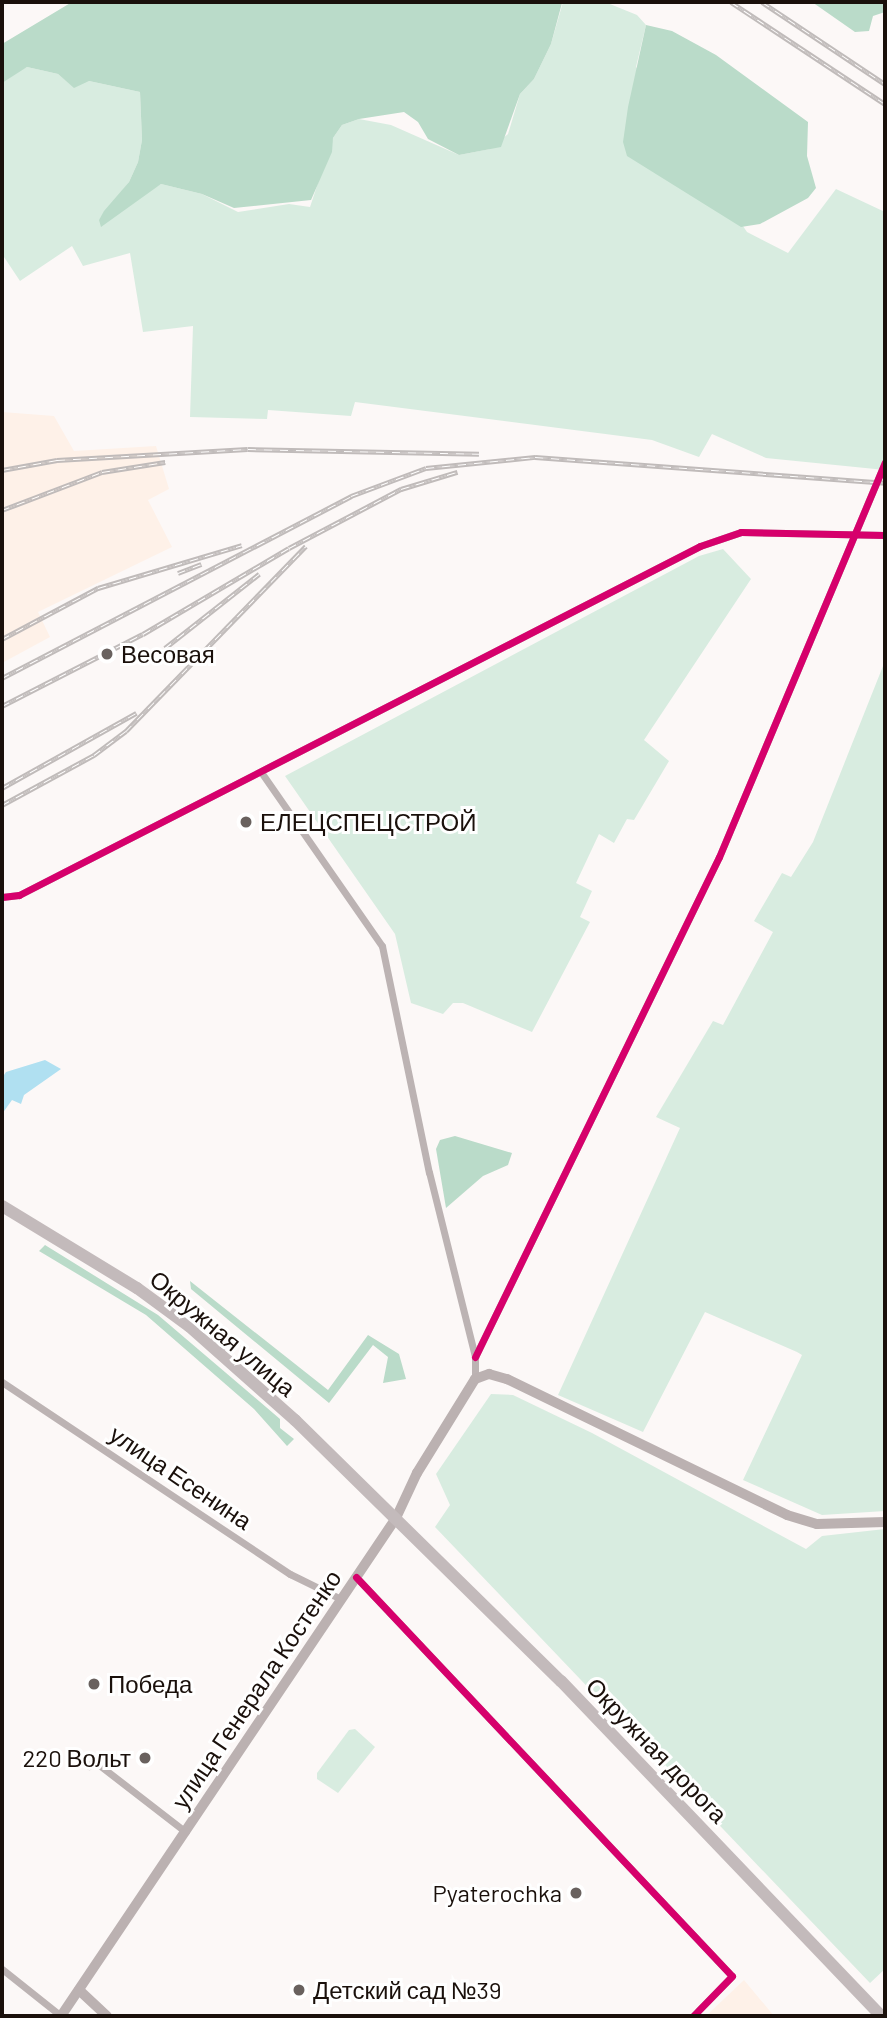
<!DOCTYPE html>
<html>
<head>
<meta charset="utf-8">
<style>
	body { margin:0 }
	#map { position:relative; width:887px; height:2018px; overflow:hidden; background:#fcf8f7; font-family:Barlow,sans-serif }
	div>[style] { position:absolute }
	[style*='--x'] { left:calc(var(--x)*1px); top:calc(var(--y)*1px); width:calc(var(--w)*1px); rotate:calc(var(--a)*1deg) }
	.industrial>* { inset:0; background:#fef1e8 }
	.green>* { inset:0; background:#d8ece0 }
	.forest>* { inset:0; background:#badbc9 }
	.water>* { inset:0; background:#b0e0f1 }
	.street>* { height:7px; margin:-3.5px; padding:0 3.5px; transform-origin:3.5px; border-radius:3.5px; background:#bcb3b3 }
	.secondary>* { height:10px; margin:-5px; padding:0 5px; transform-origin:5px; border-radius:5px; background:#bbb1b1 }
	.highway>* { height:12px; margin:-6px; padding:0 6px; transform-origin:6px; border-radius:6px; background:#c3babb }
	.rail>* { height:5px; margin-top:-2.5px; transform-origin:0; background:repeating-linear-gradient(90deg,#fff 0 8px,#c0bbba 0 16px); box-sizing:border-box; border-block:2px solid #c0bbba }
	.cycleway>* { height:7px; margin:-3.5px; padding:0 3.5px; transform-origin:3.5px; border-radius:3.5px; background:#d6006c }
	.dots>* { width:19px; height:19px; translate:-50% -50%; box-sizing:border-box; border:4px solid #fff; border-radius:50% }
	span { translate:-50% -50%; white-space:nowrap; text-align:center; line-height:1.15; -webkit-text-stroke:6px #fff; paint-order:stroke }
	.poi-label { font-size:24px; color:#1a100b }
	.left { translate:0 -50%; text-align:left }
	.right { translate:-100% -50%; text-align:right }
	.street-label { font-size:24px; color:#1a100b }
	.frame { position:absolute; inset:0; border:4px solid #1a100b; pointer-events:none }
</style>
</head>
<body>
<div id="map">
	<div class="industrial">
		<i style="clip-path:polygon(2px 412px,54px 416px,74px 451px,156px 446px,169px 489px,148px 500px,172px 547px,38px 612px,50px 637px,2px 663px)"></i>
		<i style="clip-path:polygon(744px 1980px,774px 2016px,705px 2016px,706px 2016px)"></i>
	</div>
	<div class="green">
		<i style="clip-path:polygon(563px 2px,605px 2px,637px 15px,646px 25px,636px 67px,747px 232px,788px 253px,836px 189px,885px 212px,885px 470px,766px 458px,712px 434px,699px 457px,652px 440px,355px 402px,351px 416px,268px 410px,267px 419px,190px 417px,193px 326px,143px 332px,130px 253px,83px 266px,72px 246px,20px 281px,2px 254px,2px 83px,12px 74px,27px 67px,58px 74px,70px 84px,89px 81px,140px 92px,142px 140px,138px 162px,129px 182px,99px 220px,161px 184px,202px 194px,238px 212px,289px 204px,310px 207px,333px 138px,342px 125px,359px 119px,391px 125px,459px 155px,490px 149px,508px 134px,520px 94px,534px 79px,551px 44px)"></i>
		<i style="clip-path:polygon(723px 549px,751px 579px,644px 740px,669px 761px,634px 820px,627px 819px,614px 843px,599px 834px,576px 883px,592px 891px,580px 917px,590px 922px,532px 1032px,463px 1003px,453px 1003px,443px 1014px,411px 1003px,395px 934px,285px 776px,699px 556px)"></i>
		<i style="clip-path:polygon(885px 661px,885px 1511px,822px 1515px,743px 1480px,802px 1355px,797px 1352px,705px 1312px,643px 1432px,558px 1395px,680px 1128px,656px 1117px,713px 1021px,723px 1025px,773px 932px,754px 921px,782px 873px,791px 877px,813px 842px)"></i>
		<i style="clip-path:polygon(491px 1394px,513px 1395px,592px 1433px,806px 1549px,822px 1536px,885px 1529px,885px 1969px,870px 1983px,435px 1527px,450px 1505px,436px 1474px)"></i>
		<i style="clip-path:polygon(355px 1729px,375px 1747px,338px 1793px,317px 1779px,317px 1773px,349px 1730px)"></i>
	</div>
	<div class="forest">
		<i style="clip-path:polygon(72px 2px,562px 2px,562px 3px,551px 44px,534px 79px,520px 94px,501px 147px,459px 155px,428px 139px,418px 122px,404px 112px,359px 119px,342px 125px,333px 138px,332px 152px,311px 200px,234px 208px,202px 194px,161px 184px,101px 227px,99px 220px,104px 211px,129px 182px,138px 162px,142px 140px,140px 92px,89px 81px,74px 88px,58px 74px,27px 67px,2px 83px,2px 44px)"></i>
		<i style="clip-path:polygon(812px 2px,885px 2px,885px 12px,873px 16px,869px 31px,855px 32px)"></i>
		<i style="clip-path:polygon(646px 25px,672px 31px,716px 55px,808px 122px,807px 156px,816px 188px,808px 198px,760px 224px,741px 227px,627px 156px,623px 142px,628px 107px)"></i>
		<i style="clip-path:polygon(455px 1136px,512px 1153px,508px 1165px,483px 1176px,446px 1208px,436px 1149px,440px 1140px)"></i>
		<i style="clip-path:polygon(45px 1245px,158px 1315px,280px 1419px,280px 1428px,294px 1439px,287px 1446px,254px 1409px,146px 1315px,39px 1251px)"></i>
		<i style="clip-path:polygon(190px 1281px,328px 1390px,368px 1335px,399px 1354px,406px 1379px,383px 1383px,388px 1357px,373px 1345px,329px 1403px,191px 1289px)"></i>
	</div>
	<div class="water">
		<i style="clip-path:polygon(45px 1060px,61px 1069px,24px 1095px,21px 1104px,12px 1100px,2px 1114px,2px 1078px,6px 1072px)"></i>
	</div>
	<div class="street">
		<i style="--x:261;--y:772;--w:212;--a:55.2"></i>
		<i style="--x:382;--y:946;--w:231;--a:78.3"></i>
		<i style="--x:429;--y:1172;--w:191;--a:76"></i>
		<i style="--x:475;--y:1357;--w:22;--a:90"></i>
		<i style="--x:2;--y:897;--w:17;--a:-7"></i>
		<i style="--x:19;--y:895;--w:765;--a:-27.13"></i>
		<i style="--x:700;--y:546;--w:43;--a:-18.9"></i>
		<i style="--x:741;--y:532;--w:144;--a:1.2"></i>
		<i style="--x:475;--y:1357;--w:556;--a:-63.99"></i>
		<i style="--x:719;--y:857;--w:428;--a:-67.2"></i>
		<i style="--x:2;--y:1382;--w:346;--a:33.7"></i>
		<i style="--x:290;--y:1574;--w:57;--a:26.1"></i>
		<i style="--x:356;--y:1577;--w:548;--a:46.7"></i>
		<i style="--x:732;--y:1976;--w:56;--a:134.3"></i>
		<i style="--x:89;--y:1766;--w:7;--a:-45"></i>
		<i style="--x:94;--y:1761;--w:116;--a:37.7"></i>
		<i style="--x:2;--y:1969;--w:75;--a:38.5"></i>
	</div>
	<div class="secondary">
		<i style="--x:79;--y:1990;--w:38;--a:43"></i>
		<i style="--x:61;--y:2016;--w:600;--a:-56.07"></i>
		<i style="--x:396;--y:1518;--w:50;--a:-65"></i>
		<i style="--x:417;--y:1473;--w:110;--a:-58.3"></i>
		<i style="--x:475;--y:1379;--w:15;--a:-20"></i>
		<i style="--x:489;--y:1374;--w:19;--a:16"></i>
		<i style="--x:507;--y:1379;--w:311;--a:25.9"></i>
		<i style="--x:787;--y:1515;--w:31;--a:17"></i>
		<i style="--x:817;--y:1524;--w:68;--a:-1.7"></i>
	</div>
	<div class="highway">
		<i style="--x:2;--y:1206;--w:158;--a:31.3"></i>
		<i style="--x:137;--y:1288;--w:64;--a:36.2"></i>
		<i style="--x:189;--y:1326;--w:142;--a:41.6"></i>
		<i style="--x:295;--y:1420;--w:373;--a:44.5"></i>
		<i style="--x:561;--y:1681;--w:463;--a:46.3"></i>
	</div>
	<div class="rail">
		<i style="--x:731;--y:2;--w:185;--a:33.5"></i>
		<i style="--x:762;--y:2;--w:148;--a:33.7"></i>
		<i style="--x:2;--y:470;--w:56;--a:-10.3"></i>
		<i style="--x:57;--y:460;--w:191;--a:-3.3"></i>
		<i style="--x:248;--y:449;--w:231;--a:1.2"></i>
		<i style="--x:2;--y:510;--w:107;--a:-20.8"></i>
		<i style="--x:102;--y:472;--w:64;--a:-9"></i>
		<i style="--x:178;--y:573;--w:25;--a:-21"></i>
		<i style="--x:2;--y:639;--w:109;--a:-28"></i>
		<i style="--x:98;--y:588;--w:150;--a:-16.6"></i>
		<i style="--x:165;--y:648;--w:120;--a:-38.2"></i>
		<i style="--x:2;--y:678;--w:394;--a:-27.5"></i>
		<i style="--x:351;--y:496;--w:80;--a:-20.5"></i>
		<i style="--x:426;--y:468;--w:110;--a:-5.8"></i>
		<i style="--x:535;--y:457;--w:351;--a:4.2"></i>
		<i style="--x:2;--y:706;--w:158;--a:-27.1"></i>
		<i style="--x:143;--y:634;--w:169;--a:-30.5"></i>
		<i style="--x:289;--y:548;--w:127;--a:-27.8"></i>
		<i style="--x:401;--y:489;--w:59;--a:-16.9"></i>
		<i style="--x:2;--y:788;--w:154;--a:-29.2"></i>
		<i style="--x:2;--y:805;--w:105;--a:-28.5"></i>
		<i style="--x:94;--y:755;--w:40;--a:-37"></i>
		<i style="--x:126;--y:731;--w:258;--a:-45.8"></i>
	</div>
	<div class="cycleway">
		<i style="--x:2;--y:897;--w:17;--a:-7"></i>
		<i style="--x:19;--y:895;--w:765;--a:-27.13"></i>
		<i style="--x:700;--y:546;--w:43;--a:-18.9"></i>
		<i style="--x:741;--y:532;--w:144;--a:1.2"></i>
		<i style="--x:475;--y:1357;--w:556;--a:-63.99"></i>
		<i style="--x:719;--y:857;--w:428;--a:-67.2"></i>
		<i style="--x:356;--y:1577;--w:548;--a:46.7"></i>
		<i style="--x:732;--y:1976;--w:56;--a:134.3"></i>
	</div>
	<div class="dots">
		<i style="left:107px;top:654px;background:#69615e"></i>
		<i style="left:246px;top:822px;background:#69615e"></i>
		<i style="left:94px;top:1684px;background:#69615e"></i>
		<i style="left:145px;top:1758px;background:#69615e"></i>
		<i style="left:576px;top:1893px;background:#69615e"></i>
		<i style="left:299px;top:1990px;background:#69615e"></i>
	</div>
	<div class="poi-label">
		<span class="left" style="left:121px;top:654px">Весовая</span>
		<span class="left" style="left:260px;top:822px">ЕЛЕЦСПЕЦСТРОЙ</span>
		<span class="left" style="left:108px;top:1684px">Победа</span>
		<span class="right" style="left:131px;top:1758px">220 Вольт</span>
		<span class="right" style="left:562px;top:1893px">Pyaterochka</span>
		<span class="left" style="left:313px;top:1990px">Детский сад №39</span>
	</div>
	<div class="street-label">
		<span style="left:223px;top:1333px;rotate:40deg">Окружная улица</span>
		<span style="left:181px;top:1477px;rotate:34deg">улица Есенина</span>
		<span style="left:256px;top:1689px;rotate:-56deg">улица Генерала Костенко</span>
		<span style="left:657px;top:1750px;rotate:46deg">Окружная дорога</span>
	</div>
	<div class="frame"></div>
</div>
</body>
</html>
